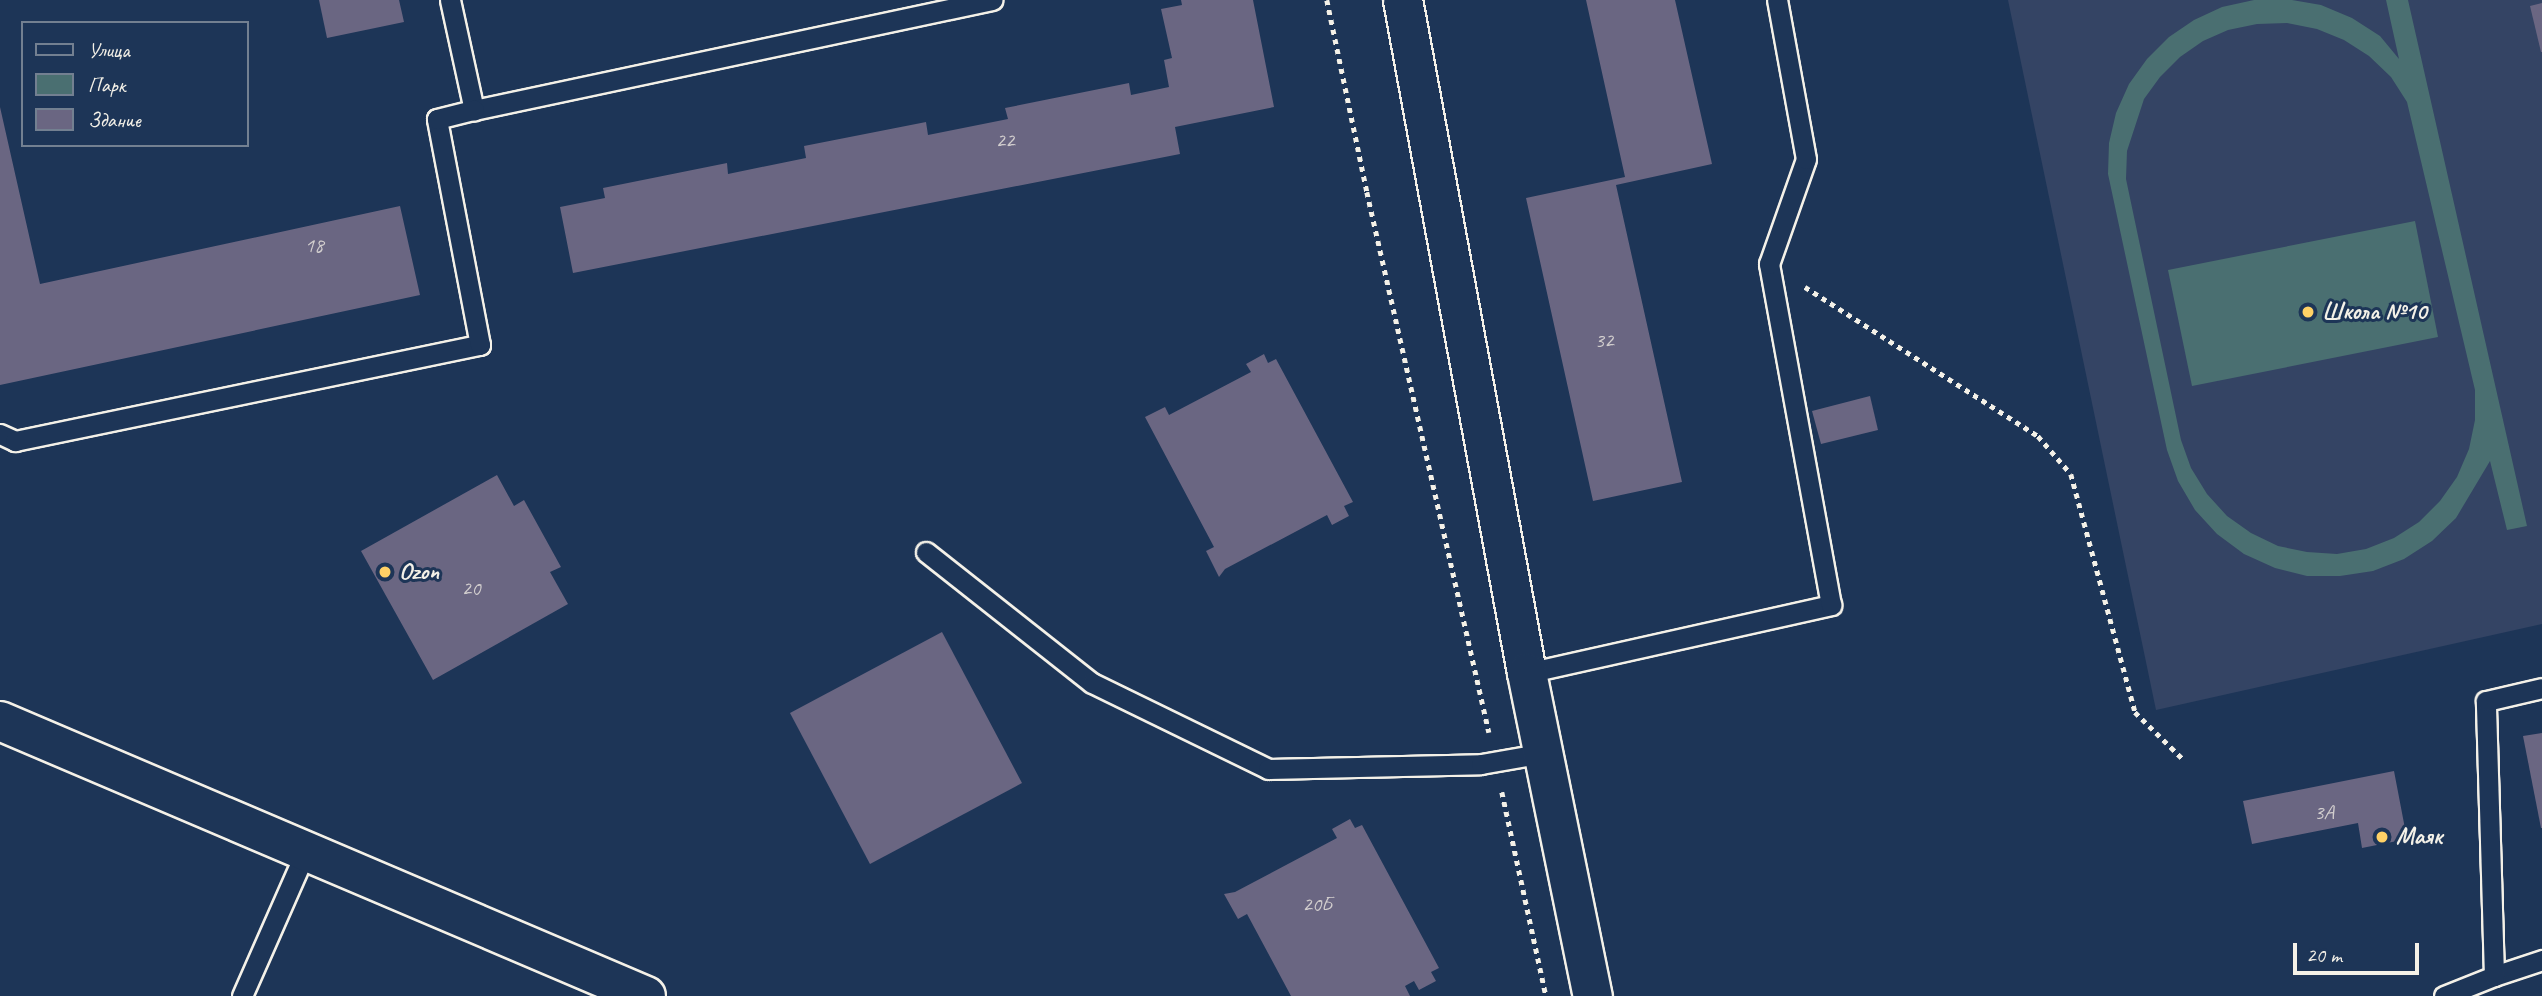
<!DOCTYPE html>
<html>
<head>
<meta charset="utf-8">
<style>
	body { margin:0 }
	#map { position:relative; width:2542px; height:996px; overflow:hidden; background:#1d3557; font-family:Caveat,sans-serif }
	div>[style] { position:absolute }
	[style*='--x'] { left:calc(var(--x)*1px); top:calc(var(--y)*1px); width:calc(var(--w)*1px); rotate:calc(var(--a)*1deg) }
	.built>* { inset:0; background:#344464 }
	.green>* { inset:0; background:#4a6f71 }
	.building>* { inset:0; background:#6a6682 }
	.path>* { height:4.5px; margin-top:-2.25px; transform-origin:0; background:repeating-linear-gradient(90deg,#f4f1e8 0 5px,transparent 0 10px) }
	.roads { filter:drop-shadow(2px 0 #f4f1e8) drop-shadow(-2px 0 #f4f1e8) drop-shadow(0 2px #f4f1e8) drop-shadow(0 -2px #f4f1e8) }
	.service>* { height:19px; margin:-9.5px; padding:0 9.5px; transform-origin:9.5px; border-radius:9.5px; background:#1d3557 }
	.minor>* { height:38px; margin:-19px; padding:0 19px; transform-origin:19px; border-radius:19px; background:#1d3557 }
	.dots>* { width:19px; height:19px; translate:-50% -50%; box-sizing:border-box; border:4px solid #1d3557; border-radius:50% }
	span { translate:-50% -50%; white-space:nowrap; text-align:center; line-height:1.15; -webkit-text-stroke:6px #1d3557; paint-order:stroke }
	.number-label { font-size:21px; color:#d2cece }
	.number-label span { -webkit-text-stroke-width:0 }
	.poi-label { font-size:24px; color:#f4f1e8; font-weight:700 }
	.left { translate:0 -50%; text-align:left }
	.legend { position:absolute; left:21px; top:21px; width:228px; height:126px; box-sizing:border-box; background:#1d3557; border:2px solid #738091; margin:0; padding:9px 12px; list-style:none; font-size:21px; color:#f4f1e8 }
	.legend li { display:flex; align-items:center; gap:14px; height:35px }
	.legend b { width:35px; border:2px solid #738091 }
	.scale { position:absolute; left:2293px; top:943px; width:126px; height:32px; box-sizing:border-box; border:4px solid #f4f1e8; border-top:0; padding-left:9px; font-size:21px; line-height:24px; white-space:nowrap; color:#f4f1e8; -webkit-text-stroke:5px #1d3557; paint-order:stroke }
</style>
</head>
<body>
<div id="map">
	<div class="built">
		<i style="clip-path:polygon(2008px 0,2542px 0,2542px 624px,2156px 710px)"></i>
	</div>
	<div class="green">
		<i style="clip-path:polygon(evenodd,2254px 0,2292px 0,2321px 5px,2352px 18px,2380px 36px,2399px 59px,2386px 0,2408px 0,2527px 526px,2507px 530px,2490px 461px,2456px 518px,2432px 541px,2404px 559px,2373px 571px,2340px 576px,2307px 576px,2275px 568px,2244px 554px,2217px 534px,2195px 510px,2178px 481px,2167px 450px,2108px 174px,2109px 143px,2116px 113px,2129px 84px,2147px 59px,2169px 37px,2194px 20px,2222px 7px,2254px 0,2287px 23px,2317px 29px,2344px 40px,2369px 56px,2391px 77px,2407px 102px,2475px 390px,2475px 420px,2469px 449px,2457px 477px,2440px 501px,2419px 522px,2394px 538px,2366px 549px,2337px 554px,2307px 552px,2278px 546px,2251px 533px,2227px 516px,2207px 494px,2191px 468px,2181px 440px,2126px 179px,2127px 151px,2144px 99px,2160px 77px,2180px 57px,2203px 41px,2228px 30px,2257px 24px,2287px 23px)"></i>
		<i style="clip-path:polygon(2415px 221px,2438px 337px,2192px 386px,2168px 270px)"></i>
	</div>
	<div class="building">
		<i style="clip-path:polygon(319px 0,399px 0,404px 22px,327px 38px)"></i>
		<i style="clip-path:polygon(1181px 0,1253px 0,1274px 107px,1175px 127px,1180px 154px,573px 273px,560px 207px,605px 198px,603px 188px,727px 163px,728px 174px,806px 158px,804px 146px,926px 122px,928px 135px,1008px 119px,1005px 108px,1129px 83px,1131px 95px,1169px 87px,1164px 60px,1172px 58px,1161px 9px,1182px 5px)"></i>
		<i style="clip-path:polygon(1586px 0,1675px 0,1712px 164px,1616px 185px,1682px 482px,1593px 501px,1526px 198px,1625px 177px)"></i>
		<i style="clip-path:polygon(2542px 3px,2542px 52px,2541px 52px,2530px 6px)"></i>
		<i style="clip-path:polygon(0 107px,40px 284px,400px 206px,420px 295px,0 385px)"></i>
		<i style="clip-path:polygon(1264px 354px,1268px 363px,1276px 359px,1353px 502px,1344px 506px,1349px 516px,1332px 525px,1327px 515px,1225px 569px,1219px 577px,1206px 551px,1214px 547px,1145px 417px,1165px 407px,1169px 415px,1251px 372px,1246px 364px)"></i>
		<i style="clip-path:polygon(1870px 396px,1878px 430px,1821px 444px,1812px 411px)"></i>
		<i style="clip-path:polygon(497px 475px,514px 506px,524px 500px,561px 567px,550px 572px,568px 604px,433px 680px,361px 551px)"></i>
		<i style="clip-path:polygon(942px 632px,1022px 783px,870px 864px,790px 713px)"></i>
		<i style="clip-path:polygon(2542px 733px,2542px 828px,2541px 828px,2523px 736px)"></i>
		<i style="clip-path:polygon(2394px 771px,2407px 839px,2362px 848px,2358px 823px,2252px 844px,2243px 801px)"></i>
		<i style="clip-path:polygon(1350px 819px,1355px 828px,1362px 825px,1439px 968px,1431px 972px,1436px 981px,1419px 990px,1414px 981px,1405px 986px,1410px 996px,1291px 996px,1247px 914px,1238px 919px,1224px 894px,1235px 892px,1337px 838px,1332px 829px)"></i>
	</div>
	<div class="path">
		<i style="--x:1327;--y:0;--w:196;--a:78.2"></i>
		<i style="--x:1367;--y:192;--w:554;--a:77.27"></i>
		<i style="--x:1805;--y:287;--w:277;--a:32.6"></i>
		<i style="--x:2038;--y:436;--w:50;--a:49"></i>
		<i style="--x:2071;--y:474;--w:246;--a:74.9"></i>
		<i style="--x:2135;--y:712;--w:69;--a:44.4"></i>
		<i style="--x:1502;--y:792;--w:209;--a:77.8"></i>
	</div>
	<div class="roads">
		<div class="service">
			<i style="--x:450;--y:0;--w:113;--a:77.7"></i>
			<i style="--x:474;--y:110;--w:530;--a:-11.99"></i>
			<i style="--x:0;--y:434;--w:17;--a:25"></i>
			<i style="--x:15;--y:441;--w:475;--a:-11.7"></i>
			<i style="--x:480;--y:345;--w:230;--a:-100.8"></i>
			<i style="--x:437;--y:119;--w:38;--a:-14"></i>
			<i style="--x:926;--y:552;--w:211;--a:38.3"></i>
			<i style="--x:1092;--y:683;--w:196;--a:26"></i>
			<i style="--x:1268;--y:769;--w:213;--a:-1.3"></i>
			<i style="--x:1481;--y:764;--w:64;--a:-9.9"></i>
			<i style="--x:1527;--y:673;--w:312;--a:-12.6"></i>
			<i style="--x:1831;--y:605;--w:347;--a:-100.3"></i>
			<i style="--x:1769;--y:264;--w:111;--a:-70.6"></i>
			<i style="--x:1806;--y:159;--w:162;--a:-100.3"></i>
			<i style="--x:2494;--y:976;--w:51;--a:-18.4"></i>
			<i style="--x:242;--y:996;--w:158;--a:-66.2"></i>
			<i style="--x:2444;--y:996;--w:54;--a:-21.8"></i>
			<i style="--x:2494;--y:976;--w:275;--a:-91.7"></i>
			<i style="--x:2486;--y:701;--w:57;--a:-13.1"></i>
		</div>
		<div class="minor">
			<i style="--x:1403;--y:0;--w:684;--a:79.56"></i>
			<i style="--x:1527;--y:673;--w:330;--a:78.5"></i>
			<i style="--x:0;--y:721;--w:702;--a:23.06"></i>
		</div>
	</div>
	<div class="dots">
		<i style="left:2308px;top:312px;background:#ffd166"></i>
		<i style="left:385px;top:572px;background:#ffd166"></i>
		<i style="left:2382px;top:837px;background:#ffd166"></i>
	</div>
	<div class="number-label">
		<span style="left:1005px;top:140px">22</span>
		<span style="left:314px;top:245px">18</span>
		<span style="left:1604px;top:340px">32</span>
		<span style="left:471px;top:588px">20</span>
		<span style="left:2324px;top:812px">3А</span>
		<span style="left:1317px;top:904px">20Б</span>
	</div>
	<div class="poi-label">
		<span class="left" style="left:2322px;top:312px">Школа №10</span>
		<span class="left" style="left:399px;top:572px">Ozon</span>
		<span class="left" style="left:2396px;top:837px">Маяк</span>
	</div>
	<ul class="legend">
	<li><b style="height:9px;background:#1d3557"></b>Улица</li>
	<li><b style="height:19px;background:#4a6f71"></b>Парк</li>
	<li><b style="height:19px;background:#6a6682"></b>Здание</li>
	</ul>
	<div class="scale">20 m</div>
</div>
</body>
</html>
